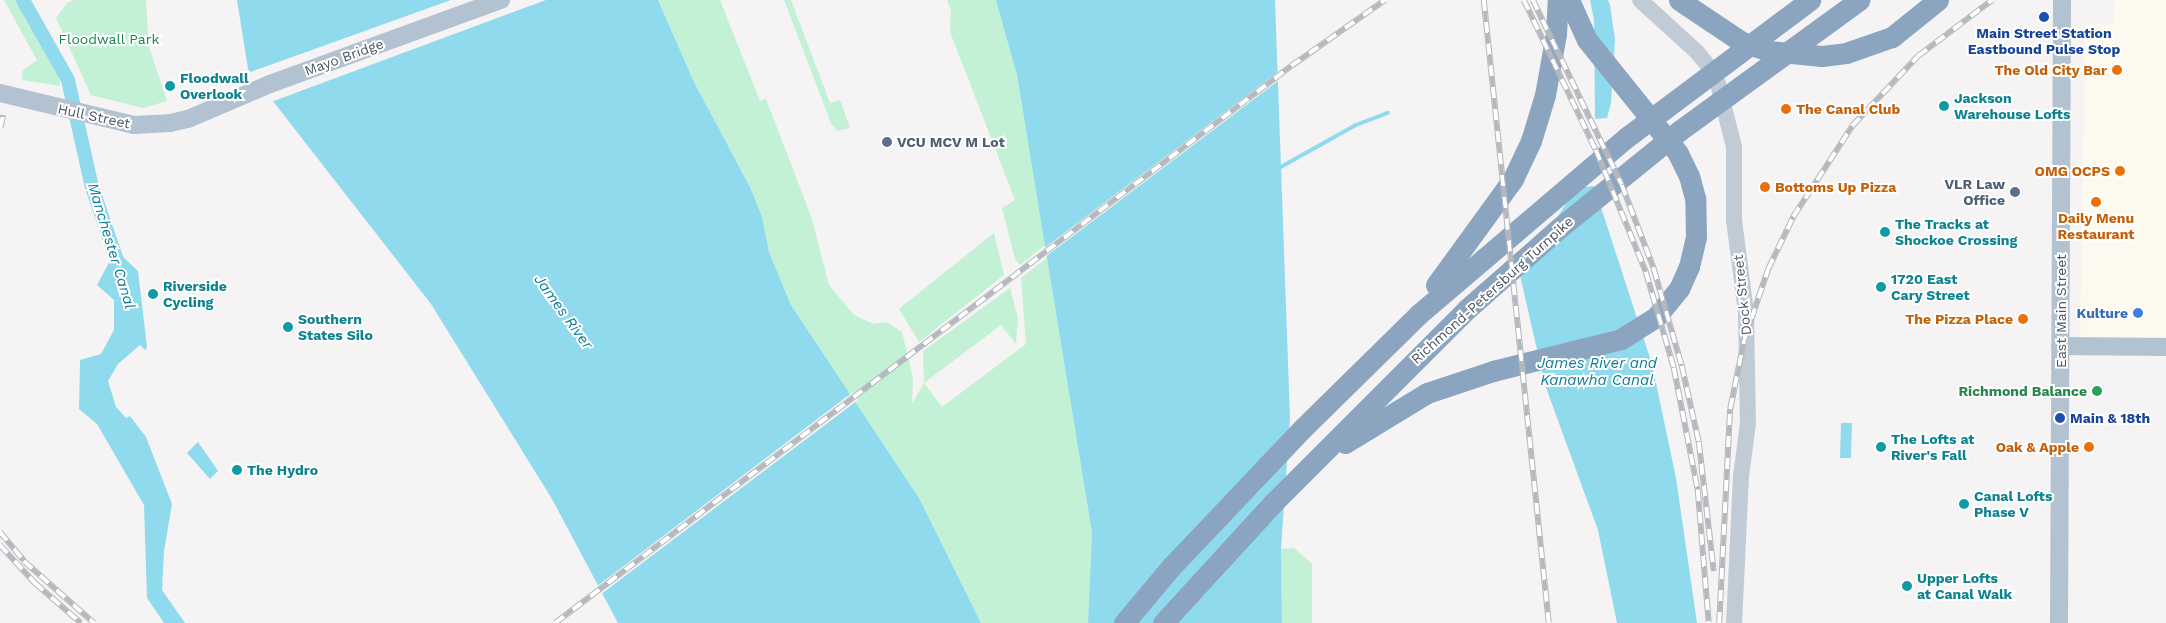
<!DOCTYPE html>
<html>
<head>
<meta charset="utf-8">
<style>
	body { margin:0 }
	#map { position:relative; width:2166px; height:623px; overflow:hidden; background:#f5f3f3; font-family:"Work Sans",sans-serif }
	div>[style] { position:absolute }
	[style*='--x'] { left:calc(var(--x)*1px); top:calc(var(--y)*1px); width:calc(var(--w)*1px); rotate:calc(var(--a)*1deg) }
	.commercial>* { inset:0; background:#fdf9ef }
	.green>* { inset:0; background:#c3f1d5 }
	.water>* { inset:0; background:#90daee }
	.pier>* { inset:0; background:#f5f3f3 }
	.stream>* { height:4px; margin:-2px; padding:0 2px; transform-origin:2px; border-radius:2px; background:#90daee }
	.canal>* { height:14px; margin:-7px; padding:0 7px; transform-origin:7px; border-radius:7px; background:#90daee }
	.secondary>* { height:16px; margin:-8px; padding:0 8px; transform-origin:8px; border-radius:8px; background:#c1cbd6 }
	.primary>* { height:18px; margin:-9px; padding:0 9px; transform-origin:9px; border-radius:9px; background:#b3c2d1 }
	.motorway>* { height:21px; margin:-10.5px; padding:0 10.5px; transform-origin:10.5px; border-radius:10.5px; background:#8ba5c1 }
	.rail>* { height:5.5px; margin-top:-2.75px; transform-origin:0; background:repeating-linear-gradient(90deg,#fff 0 11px,#b5b8bd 0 22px); box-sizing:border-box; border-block:1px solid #b5b8bd }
	.dots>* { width:14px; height:14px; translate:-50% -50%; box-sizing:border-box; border:2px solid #fff; border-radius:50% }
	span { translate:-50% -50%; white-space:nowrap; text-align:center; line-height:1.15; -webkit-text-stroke:4px #fff; paint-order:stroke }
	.transit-label { font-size:14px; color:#164399; font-weight:700 }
	.left { translate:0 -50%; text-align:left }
	.park-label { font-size:14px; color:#17864f }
	.street-label { font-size:14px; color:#4a5661 }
	.food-label { font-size:14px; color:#c56008; font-weight:700 }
	.right { translate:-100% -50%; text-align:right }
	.culture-label { font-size:14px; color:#0d838f; font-weight:700 }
	.service-label { font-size:14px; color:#4e5e75; font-weight:700 }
	.shop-label { font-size:14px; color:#366cbe; font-weight:700 }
	.leisure-label { font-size:14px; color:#27864d; font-weight:700 }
	.water-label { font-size:15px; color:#0c7c9b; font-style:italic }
</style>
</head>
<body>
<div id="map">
	<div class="commercial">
		<i style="clip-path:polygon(2115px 0,2166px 0,2166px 337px,2080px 337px,2085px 24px,2114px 24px)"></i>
	</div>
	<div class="green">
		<i style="clip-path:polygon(4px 0,19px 0,36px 32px,54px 56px,59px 67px,60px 86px,22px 80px,23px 70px,37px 60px)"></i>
		<i style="clip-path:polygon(75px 0,146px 0,149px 47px,167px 101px,143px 108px,91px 95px,56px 18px,68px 2px)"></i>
		<i style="clip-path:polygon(658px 0,720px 0,760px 101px,766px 99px,811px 216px,829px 285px,854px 315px,873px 324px,887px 322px,902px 332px,913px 378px,912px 404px,924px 383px,923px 351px,1010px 288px,1018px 318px,1016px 344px,1001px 325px,924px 383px,942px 407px,1026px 344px,1021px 278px,1047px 258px,1092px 533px,1088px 623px,981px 623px,919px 498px,791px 305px,769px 252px,762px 217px,751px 189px,694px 82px)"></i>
		<i style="clip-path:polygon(784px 0,791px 0,830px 103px,839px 100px,841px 102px,850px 128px,837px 131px,831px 123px)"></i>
		<i style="clip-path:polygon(947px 0,996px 0,1003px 22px,1017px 75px,1045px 245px,1020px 265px,1015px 259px,1002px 208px,1015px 200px,950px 32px,951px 10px)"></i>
		<i style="clip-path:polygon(994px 233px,1004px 275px,919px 342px,899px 309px)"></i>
		<i style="clip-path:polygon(1294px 548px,1312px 564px,1312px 623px,1282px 623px,1281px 549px)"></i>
	</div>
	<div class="water">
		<i style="clip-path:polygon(237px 0,658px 0,694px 82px,751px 189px,762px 217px,769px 252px,791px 305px,919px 498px,981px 623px,618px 623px,552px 499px,431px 304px,248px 69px)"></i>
		<i style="clip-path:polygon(996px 0,1275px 0,1290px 418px,1281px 549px,1282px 623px,1088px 623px,1092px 533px,1017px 75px)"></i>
		<i style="clip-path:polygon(1590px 0,1608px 0,1610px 5px,1615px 39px,1611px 103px,1607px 118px,1595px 119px,1594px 20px)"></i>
		<i style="clip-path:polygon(1594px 186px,1652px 364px,1676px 478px,1697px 623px,1617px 623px,1598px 530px,1545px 385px,1520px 275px,1576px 188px)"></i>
		<i style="clip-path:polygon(112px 257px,123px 257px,138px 271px,147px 347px,145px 350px,140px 345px,118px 364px,108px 381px,116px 407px,126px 418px,130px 416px,146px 437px,172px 504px,164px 551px,162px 590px,185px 623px,164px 623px,147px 598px,144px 505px,97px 424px,79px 409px,80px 360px,101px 354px,114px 330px,114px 300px,97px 285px)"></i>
		<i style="clip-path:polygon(1841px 423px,1852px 423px,1851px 458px,1840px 458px)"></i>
		<i style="clip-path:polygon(198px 442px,218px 471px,210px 479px,187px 453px)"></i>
	</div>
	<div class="pier">
		<i style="clip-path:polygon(451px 0,546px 0,271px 102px,248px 73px)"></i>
		<i style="clip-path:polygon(1282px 69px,1282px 78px,1044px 258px,1043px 249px)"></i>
		<i style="clip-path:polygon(853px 392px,858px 400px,600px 595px,596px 587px)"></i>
	</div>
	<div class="stream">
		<i style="--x:1279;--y:168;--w:88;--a:-29.2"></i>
		<i style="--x:1356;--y:125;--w:34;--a:-21"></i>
	</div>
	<div class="canal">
		<i style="--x:23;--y:0;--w:92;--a:60.6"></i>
		<i style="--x:68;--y:80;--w:110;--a:77.4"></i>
		<i style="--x:92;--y:187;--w:93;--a:71.2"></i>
	</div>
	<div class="secondary">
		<i style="--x:1640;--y:0;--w:77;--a:42.4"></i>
		<i style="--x:1697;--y:52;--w:21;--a:51"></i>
		<i style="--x:1710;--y:68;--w:18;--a:63"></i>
		<i style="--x:1718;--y:84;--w:65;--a:75.7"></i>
		<i style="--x:1734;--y:147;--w:73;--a:90"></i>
		<i style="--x:1734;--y:220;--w:94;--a:82.6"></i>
		<i style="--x:1746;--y:313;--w:110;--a:89"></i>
		<i style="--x:1748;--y:423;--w:53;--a:97.5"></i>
		<i style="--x:1741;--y:476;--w:147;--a:92.7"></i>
	</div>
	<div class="primary">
		<i style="--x:0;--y:93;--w:138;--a:13.4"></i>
		<i style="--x:134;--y:125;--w:36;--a:-3"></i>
		<i style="--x:170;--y:123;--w:18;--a:-13"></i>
		<i style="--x:188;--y:119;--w:89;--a:-23.1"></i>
		<i style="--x:270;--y:84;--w:246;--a:-20"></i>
		<i style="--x:2060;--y:346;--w:106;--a:0.5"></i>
		<i style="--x:2059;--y:623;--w:623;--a:-89.72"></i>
	</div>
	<div class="motorway">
		<i style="--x:1679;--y:0;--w:76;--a:33.7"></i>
		<i style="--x:1742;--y:42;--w:28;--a:18"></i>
		<i style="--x:1769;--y:51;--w:53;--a:5.4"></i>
		<i style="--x:1822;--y:56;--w:24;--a:-7"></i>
		<i style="--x:1846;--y:53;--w:49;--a:-19.2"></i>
		<i style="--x:1892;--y:37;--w:59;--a:-38.8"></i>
		<i style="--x:1436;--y:285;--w:131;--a:-54"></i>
		<i style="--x:1513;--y:179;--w:42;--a:-64.7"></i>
		<i style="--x:1531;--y:141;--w:48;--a:-73.1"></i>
		<i style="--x:1545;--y:95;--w:62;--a:-79.8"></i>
		<i style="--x:1556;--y:34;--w:34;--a:-87"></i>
		<i style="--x:1345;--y:443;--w:96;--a:-31.4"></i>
		<i style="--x:1427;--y:393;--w:70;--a:-18.4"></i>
		<i style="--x:1493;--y:371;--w:132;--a:-14"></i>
		<i style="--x:1621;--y:339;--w:41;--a:-32.2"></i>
		<i style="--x:1656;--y:317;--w:36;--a:-51"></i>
		<i style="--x:1679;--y:289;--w:24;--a:-66"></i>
		<i style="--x:1689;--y:267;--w:31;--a:-77"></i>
		<i style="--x:1696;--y:237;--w:39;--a:-91"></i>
		<i style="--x:1695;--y:198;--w:23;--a:-105"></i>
		<i style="--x:1689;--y:176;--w:25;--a:-116"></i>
		<i style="--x:1678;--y:153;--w:145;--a:-128.8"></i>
		<i style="--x:1587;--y:40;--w:44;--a:-114.2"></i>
		<i style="--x:1124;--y:623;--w:73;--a:-50"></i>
		<i style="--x:1171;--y:567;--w:192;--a:-46.5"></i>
		<i style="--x:1303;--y:428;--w:163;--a:-44.5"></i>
		<i style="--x:1419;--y:314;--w:273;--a:-40.4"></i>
		<i style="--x:1627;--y:137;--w:229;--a:-36.8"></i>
		<i style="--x:1163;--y:623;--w:161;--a:-47.5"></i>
		<i style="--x:1272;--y:504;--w:276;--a:-45"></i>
		<i style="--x:1467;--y:309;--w:121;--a:-41.3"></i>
		<i style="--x:1558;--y:229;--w:156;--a:-39"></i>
		<i style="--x:1679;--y:131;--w:223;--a:-36"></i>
	</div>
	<div class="rail">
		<i style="--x:1484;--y:0;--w:626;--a:84.04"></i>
		<i style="--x:1524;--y:0;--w:166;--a:64.4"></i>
		<i style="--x:1596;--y:150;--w:132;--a:67.7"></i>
		<i style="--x:1646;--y:272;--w:100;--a:73.7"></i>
		<i style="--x:1674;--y:368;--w:124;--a:78.9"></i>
		<i style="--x:1698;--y:490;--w:133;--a:85.3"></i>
		<i style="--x:1533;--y:0;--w:205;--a:64.3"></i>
		<i style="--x:1622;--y:185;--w:90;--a:69.1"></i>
		<i style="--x:1654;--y:269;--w:101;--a:73.9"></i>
		<i style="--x:1682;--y:366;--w:78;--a:77.4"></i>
		<i style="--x:1699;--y:442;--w:130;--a:83.4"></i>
		<i style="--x:0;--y:128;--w:13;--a:-77"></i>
		<i style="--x:0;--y:532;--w:38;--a:50"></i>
		<i style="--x:24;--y:561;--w:94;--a:41.5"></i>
		<i style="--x:0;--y:545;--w:52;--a:47.4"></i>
		<i style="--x:35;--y:583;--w:61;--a:41"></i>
		<i style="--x:555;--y:623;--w:923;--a:-37.12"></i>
		<i style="--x:1291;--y:66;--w:115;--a:-35.1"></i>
		<i style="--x:1719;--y:623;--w:214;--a:-87.1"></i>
		<i style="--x:1730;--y:409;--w:70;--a:-78.5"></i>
		<i style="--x:1744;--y:340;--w:75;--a:-71.3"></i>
		<i style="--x:1768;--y:269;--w:58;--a:-64.3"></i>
		<i style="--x:1793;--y:217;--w:108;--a:-57"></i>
		<i style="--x:1852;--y:126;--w:96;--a:-46.7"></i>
		<i style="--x:1918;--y:56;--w:93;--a:-37.1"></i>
	</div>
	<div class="dots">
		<i style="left:2044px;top:17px;background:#1a4fb4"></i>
		<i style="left:2117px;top:70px;background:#e8710a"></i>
		<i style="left:170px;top:86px;background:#0f9aa8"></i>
		<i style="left:1944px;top:106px;background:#0f9aa8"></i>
		<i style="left:1786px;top:109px;background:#e8710a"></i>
		<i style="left:887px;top:142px;background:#5c6f8a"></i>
		<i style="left:2120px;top:171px;background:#e8710a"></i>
		<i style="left:1765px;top:187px;background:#e8710a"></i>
		<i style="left:2015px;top:192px;background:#5c6f8a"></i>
		<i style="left:2096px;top:202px;background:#e8710a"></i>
		<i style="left:1885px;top:232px;background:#0f9aa8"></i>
		<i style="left:1881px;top:287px;background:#0f9aa8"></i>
		<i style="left:153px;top:294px;background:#0f9aa8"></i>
		<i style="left:2138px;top:313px;background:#3f7fe0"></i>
		<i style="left:2023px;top:319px;background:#e8710a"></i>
		<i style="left:288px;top:327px;background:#0f9aa8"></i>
		<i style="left:2097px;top:391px;background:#2e9e5b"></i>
		<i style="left:2060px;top:418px;background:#1a4fb4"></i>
		<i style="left:1881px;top:447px;background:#0f9aa8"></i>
		<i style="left:2089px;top:447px;background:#e8710a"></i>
		<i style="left:237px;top:470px;background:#0f9aa8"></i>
		<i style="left:1964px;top:504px;background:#0f9aa8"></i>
		<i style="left:1907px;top:586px;background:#0f9aa8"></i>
	</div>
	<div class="transit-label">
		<span style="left:2044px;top:41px">Main Street Station<br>Eastbound Pulse Stop</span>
		<span class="left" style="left:2070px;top:418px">Main &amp; 18th</span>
	</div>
	<div class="park-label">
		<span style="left:109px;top:39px">Floodwall Park</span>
	</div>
	<div class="street-label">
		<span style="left:344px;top:57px;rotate:-20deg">Mayo Bridge</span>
		<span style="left:94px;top:116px;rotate:12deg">Hull Street</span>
		<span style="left:1492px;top:290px;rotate:-42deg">Richmond-Petersburg Turnpike</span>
		<span style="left:1742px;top:295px;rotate:-96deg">Dock Street</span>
		<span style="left:2061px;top:311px;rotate:-90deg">East Main Street</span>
	</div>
	<div class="food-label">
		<span class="right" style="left:2107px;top:70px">The Old City Bar</span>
		<span class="left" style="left:1796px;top:109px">The Canal Club</span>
		<span class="right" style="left:2110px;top:171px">OMG OCPS</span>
		<span class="left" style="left:1775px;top:187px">Bottoms Up Pizza</span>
		<span style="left:2096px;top:226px">Daily Menu<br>Restaurant</span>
		<span class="right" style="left:2013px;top:319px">The Pizza Place</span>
		<span class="right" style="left:2079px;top:447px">Oak &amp; Apple</span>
	</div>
	<div class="culture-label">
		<span class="left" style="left:180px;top:86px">Floodwall<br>Overlook</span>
		<span class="left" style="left:1954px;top:106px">Jackson<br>Warehouse Lofts</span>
		<span class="left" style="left:1895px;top:232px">The Tracks at<br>Shockoe Crossing</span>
		<span class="left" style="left:1891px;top:287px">1720 East<br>Cary Street</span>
		<span class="left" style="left:163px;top:294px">Riverside<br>Cycling</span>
		<span class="left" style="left:298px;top:327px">Southern<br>States Silo</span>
		<span class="left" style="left:1891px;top:447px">The Lofts at<br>River's Fall</span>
		<span class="left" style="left:247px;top:470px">The Hydro</span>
		<span class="left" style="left:1974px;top:504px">Canal Lofts<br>Phase V</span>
		<span class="left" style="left:1917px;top:586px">Upper Lofts<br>at Canal Walk</span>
	</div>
	<div class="service-label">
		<span class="left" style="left:897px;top:142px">VCU MCV M Lot</span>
		<span class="right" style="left:2005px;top:192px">VLR Law<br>Office</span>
	</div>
	<div class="shop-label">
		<span class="right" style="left:2128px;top:313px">Kulture</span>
	</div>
	<div class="leisure-label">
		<span class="right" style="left:2087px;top:391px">Richmond Balance</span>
	</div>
	<div class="water-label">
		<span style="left:111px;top:246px;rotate:73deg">Manchester Canal</span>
		<span style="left:563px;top:312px;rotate:54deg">James River</span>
		<span style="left:1597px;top:372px">James River and<br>Kanawha Canal</span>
	</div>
</div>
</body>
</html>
